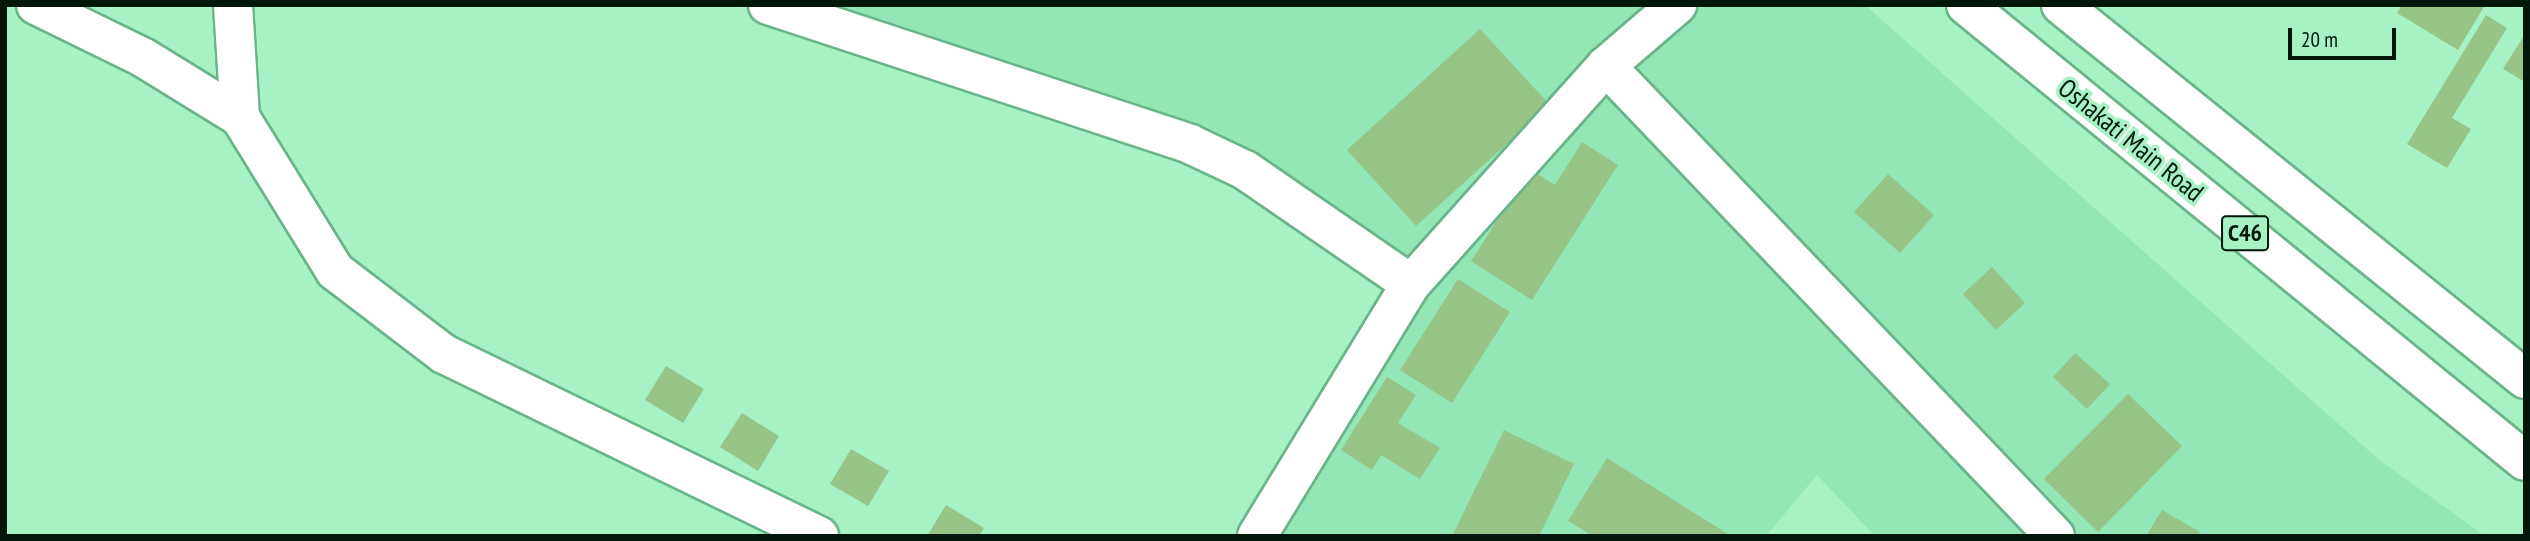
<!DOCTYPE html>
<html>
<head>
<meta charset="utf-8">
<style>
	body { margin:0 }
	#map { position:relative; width:2530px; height:541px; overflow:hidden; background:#a6f2c5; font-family:"PT Sans Narrow",sans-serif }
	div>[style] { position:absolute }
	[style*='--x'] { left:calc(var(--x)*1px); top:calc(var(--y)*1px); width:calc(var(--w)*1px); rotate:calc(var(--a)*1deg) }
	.built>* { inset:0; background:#93e6b5 }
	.building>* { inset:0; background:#97c487 }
	.roads { filter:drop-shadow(2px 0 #6ab48a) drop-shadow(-2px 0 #6ab48a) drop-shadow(0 2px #6ab48a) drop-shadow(0 -2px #6ab48a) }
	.street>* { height:38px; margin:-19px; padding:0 19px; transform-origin:19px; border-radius:19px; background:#fff }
	.primary>* { height:38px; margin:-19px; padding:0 19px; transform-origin:19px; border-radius:19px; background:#fff }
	span { translate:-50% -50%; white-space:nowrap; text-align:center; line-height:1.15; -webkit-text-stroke:7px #a6f2c5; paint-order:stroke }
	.shield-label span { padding:2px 5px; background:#a6f2c5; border:2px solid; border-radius:5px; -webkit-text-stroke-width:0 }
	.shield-label { font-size:24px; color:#001709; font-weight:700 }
	.street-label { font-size:26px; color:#001709 }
	.frame { position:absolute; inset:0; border:7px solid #001709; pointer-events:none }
	.scale { position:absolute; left:2288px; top:28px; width:108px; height:32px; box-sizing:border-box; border:4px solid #001709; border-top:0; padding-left:9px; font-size:21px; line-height:24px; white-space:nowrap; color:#001709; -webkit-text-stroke:5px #a6f2c5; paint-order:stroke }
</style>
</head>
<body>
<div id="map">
	<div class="built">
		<i style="clip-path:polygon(768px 5px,1865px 5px,2378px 459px,2485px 536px,1875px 536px,1817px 475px,1766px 536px,1257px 536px,1411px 285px,1245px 170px)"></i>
	</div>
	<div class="building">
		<i style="clip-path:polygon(2402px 5px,2485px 5px,2458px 50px,2397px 13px)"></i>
		<i style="clip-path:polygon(2486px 15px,2507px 28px,2452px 118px,2471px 129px,2447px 168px,2407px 144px)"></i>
		<i style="clip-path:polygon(1480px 29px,1550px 105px,1416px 226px,1347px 150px)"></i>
		<i style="clip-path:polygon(2525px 34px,2525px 82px,2503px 69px)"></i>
		<i style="clip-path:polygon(1582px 142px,1618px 165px,1532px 300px,1471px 261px,1530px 169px,1555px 185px)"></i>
		<i style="clip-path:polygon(1888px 174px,1934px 215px,1900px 253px,1854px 212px)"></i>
		<i style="clip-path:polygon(1992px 267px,2025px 303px,1996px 330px,1963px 294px)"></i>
		<i style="clip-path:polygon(1458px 279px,1510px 312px,1452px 403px,1400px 370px)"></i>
		<i style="clip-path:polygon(2075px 353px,2110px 384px,2087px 409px,2053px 377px)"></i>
		<i style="clip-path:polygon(666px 366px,704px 389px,683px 423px,645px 400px)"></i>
		<i style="clip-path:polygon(1387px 377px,1416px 395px,1398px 423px,1440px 448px,1420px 479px,1381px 455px,1372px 470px,1341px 450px)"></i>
		<i style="clip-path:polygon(2128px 394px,2182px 446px,2098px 532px,2044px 479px)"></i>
		<i style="clip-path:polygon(742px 413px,779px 436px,758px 471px,720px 447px)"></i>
		<i style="clip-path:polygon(1504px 430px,1574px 464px,1539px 536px,1452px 536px)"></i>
		<i style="clip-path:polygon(851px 449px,889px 471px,868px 506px,830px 484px)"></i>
		<i style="clip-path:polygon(1607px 458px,1731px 536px,1593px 536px,1568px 521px)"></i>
		<i style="clip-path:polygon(946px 505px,984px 528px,979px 536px,927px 536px)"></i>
		<i style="clip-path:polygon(2162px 510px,2200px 532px,2198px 536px,2146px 536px)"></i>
	</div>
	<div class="roads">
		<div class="street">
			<i style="--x:36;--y:5;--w:120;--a:26.1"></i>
			<i style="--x:144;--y:58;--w:113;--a:31.6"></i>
			<i style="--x:240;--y:117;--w:181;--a:58.3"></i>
			<i style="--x:335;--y:271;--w:137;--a:37.3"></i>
			<i style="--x:444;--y:354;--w:417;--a:25.9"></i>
			<i style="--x:233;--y:5;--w:112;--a:86.4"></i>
			<i style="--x:768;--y:5;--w:444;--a:18.2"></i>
			<i style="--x:1190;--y:144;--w:61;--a:25.3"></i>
			<i style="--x:1245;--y:170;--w:201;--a:34.5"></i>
			<i style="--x:1606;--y:66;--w:650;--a:46.31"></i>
			<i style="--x:1257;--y:536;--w:295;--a:-58.6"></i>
			<i style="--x:1411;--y:284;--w:292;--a:-48.2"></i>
			<i style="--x:1606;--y:66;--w:94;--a:-40.7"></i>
		</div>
		<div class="primary">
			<i style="--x:1966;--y:5;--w:721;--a:39.21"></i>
			<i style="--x:2061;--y:5;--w:596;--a:38.87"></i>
		</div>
	</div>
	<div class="shield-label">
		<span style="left:2245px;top:233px">C46</span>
	</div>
	<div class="street-label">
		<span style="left:2131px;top:140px;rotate:39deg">Oshakati Main Road</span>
	</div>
	<div class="frame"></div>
	<div class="scale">20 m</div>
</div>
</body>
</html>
